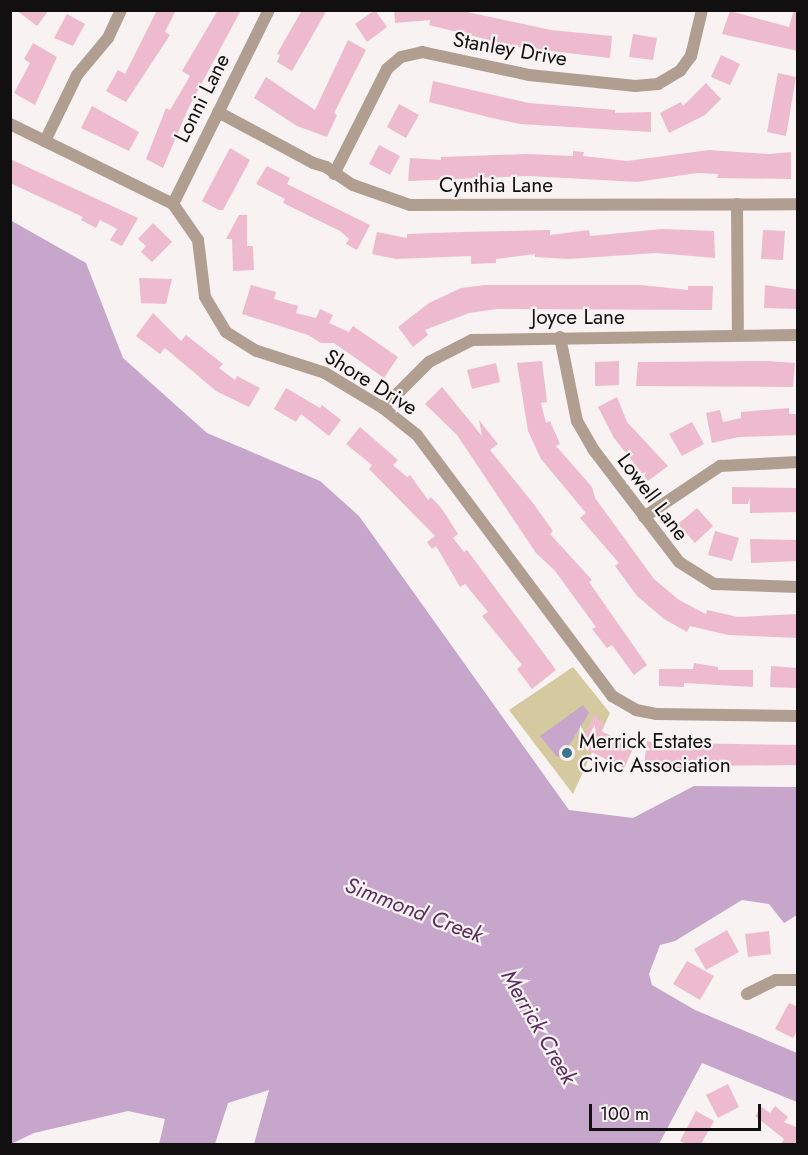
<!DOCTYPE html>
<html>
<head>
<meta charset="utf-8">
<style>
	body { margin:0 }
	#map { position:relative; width:808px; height:1155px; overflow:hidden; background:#f8f2f2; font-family:Jost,sans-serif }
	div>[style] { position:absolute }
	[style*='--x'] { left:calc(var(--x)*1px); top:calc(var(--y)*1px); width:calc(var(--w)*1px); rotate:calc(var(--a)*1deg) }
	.green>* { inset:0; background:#d5c9a0 }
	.water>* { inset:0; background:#c6a6ca }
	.building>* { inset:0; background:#edbbcd }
	.minor>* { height:12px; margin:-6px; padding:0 6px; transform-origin:6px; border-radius:6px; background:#b09f91 }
	.dots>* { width:16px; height:16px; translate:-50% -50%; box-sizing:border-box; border:3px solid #f8f2f2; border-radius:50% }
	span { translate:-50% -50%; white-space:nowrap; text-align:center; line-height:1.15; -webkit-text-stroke:4.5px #f8f2f2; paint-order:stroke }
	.street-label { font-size:21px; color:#110f0f }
	.poi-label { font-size:21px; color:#110f0f }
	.left { translate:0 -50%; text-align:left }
	.water-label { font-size:22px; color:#592f5e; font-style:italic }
	.frame { position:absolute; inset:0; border:12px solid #110f0f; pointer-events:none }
	.scale { position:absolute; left:589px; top:1104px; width:172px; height:27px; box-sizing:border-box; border:3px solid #110f0f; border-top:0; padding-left:8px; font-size:18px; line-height:21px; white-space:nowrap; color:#110f0f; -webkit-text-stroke:4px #f8f2f2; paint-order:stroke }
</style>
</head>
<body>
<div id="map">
	<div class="green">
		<i style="clip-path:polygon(573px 667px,610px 713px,573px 794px,509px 710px)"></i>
	</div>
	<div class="water">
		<i style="clip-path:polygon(10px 220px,86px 263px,123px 358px,207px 433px,320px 481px,359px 516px,569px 810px,633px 818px,694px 786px,797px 787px,797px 915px,784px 923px,769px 904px,742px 900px,675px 941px,660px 945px,649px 974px,652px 985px,695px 1010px,797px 1053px,797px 1102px,702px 1063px,659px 1144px,254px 1144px,269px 1090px,228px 1103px,215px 1144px,159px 1144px,165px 1119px,128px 1111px,34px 1133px,11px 1144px)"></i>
		<i style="clip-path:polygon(583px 705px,589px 713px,563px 755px,557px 757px,540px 736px)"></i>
	</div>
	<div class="building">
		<i style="clip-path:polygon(16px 10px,49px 10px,37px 26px)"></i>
		<i style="clip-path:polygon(157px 10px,176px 10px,165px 32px,170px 35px,126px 102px,106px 91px,118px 70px,125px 74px)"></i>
		<i style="clip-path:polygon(218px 10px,241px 10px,188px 109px,163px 168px,146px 159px,166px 108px,170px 110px,190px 76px,182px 71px)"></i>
		<i style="clip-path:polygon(302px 10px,327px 10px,292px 71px,277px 62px,280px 55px,277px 54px)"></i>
		<i style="clip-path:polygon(375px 10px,387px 27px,367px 42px,355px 24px)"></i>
		<i style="clip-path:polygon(394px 10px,458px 10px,551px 30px,612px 36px,610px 58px,517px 47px,429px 25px,430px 20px,395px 23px)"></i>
		<i style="clip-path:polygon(794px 10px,798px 10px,798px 51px,722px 34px,730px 11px,789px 27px)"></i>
		<i style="clip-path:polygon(67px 14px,85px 24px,73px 46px,54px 38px)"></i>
		<i style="clip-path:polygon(633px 34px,657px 38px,653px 60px,629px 57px)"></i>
		<i style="clip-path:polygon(348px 40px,366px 50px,334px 113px,337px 115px,327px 137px,297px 126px,254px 98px,266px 77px,315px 110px)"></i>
		<i style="clip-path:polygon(33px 43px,57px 57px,35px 105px,14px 93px,30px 63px,24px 59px)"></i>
		<i style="clip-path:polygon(721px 55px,740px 64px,730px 85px,711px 77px)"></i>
		<i style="clip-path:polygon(778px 73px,796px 77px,786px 136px,767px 132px)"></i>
		<i style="clip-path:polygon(433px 81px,529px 103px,615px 110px,615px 113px,651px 112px,651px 132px,520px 124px,492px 118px,429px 102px)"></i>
		<i style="clip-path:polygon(706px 83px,721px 99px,705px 115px,669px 133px,660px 113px,681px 102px,683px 106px)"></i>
		<i style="clip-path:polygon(399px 104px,419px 115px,406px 138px,387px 127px)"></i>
		<i style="clip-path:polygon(92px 106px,139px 132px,129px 151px,81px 128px)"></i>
		<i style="clip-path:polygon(379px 145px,400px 156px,390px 175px,369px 164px)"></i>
		<i style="clip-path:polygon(230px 148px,250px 160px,223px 210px,219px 210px,202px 201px)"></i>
		<i style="clip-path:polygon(709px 150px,769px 154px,791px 152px,791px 179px,717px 178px,718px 174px,697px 173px,637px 182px,529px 176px,408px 181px,410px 158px,441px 160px,441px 157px,527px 154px,573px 156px,573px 151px,584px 152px,583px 156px,627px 161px)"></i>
		<i style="clip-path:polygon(10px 159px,138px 218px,122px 246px,110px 240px,117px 229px,100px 220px,96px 228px,81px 220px,83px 217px,10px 183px)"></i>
		<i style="clip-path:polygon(267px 166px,290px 178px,287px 184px,370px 225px,357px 250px,346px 244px,349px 239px,340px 231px,283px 203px,285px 199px,256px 184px)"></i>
		<i style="clip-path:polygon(239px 215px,247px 215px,247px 246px,253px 246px,254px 270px,233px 271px,232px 239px,226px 239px)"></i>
		<i style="clip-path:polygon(153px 223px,172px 242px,152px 262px,141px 252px,146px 246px,138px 239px)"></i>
		<i style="clip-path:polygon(662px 229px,714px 231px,715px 258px,656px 253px,568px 259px,535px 257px,535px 254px,496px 259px,496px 263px,471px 264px,471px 256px,396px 259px,372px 254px,377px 232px,407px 238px,407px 234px,462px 232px,550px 230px,550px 235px,589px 230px,590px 236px)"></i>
		<i style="clip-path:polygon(763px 230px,785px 231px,783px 260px,761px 259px)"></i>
		<i style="clip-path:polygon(139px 278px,172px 279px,166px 304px,141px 303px)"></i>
		<i style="clip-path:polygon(251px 285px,276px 292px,274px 299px,298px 306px,296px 313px,316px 318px,320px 309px,333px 315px,329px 323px,349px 332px,353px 326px,398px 357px,384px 378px,334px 343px,321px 343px,308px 335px,242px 314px)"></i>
		<i style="clip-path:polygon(485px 285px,641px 285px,688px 290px,688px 286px,713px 286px,712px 310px,497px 309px,469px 313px,425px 330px,428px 335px,413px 347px,398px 327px,429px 303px,461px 288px)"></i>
		<i style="clip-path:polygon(765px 285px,798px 290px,798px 309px,764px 308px)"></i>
		<i style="clip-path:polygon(153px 313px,181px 341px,186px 335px,223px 364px,219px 368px,235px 380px,237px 376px,260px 388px,249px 407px,216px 391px,165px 348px,160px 354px,136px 336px)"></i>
		<i style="clip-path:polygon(542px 361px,547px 402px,541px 403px,546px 423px,550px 421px,560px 444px,556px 446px,592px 487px,595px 498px,654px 579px,679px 600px,706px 614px,707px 610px,738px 617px,798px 614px,798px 638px,728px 635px,690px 626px,687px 632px,664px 619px,637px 596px,615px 566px,619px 563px,580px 518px,586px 513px,541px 459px,528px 431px,517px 363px)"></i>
		<i style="clip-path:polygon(619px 361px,619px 385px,595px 386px,595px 362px)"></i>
		<i style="clip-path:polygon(768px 361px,795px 363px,793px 387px,636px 386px,638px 362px)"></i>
		<i style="clip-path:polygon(496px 363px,500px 382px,472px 389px,467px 370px)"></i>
		<i style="clip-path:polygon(442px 387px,482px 436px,479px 420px,498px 444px,490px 450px,533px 503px,553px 531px,550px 534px,592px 580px,589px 582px,647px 665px,634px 675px,612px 645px,607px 648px,592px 629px,596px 627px,555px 571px,536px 553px,457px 435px,425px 404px)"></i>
		<i style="clip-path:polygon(286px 388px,320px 408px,322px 405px,341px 420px,329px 436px,301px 414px,296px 422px,274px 409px)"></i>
		<i style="clip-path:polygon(617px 397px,627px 422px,668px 466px,648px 481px,614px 438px,598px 407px)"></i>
		<i style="clip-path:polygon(789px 408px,789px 414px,798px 414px,798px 435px,739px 437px,712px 443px,706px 413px,720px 410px,723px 422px,741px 418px,741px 412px)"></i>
		<i style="clip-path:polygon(692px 422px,704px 444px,682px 456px,669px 434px)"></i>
		<i style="clip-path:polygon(360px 427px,398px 460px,393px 465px,407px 477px,410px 475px,428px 500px,431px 497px,442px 509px,458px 534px,453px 538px,464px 552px,467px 550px,556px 670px,532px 689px,517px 669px,522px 665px,482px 616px,488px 612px,465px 584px,460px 587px,436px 546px,432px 549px,427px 542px,435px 536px,369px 469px,372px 465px,346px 444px)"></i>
		<i style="clip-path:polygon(732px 487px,798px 488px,798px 512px,750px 513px,750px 498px,748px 504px,732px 504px)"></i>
		<i style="clip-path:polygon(697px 508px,713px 526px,695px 543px,678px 524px)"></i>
		<i style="clip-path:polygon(715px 531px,739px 538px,732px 561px,708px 555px)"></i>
		<i style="clip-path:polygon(750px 539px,798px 540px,798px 561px,751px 563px)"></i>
		<i style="clip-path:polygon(694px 663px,718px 667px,718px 670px,753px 670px,753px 687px,684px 683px,684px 687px,659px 686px,659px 669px,693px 669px)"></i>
		<i style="clip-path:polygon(771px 666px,797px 668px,796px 688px,770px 687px)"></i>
		<i style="clip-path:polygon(594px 715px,604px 723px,601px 731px,634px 747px,624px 768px,579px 746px)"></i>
		<i style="clip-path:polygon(647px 741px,679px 749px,679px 743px,798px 745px,798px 765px,704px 766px,704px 774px,659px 769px,644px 765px)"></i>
		<i style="clip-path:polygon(727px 930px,739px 952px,706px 970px,694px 949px)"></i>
		<i style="clip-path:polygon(769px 931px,771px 954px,748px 957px,745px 934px)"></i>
		<i style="clip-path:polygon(687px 961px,714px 976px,700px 1000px,673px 984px)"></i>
		<i style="clip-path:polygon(789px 1003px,798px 1007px,798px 1029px,793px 1038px,775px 1029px)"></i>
		<i style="clip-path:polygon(728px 1084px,739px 1107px,718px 1118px,706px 1095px)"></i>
		<i style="clip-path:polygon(775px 1106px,788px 1117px,784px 1122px,798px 1128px,798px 1144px,781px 1144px,784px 1139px,755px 1116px,762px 1107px,770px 1113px)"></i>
		<i style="clip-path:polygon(696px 1111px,714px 1121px,701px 1144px,686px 1144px,680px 1141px)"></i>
	</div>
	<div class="minor">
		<i style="--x:218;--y:112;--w:108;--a:28.2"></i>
		<i style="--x:313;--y:163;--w:14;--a:17"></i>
		<i style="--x:326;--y:167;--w:32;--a:34"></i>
		<i style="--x:353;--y:185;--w:60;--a:19.3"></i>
		<i style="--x:410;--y:205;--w:388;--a:-0.1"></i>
		<i style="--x:10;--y:124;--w:182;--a:26.1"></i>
		<i style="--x:173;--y:204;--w:44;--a:55.2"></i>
		<i style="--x:198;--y:240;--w:57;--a:83"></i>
		<i style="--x:205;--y:297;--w:41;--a:59"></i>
		<i style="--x:226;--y:332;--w:36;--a:32"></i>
		<i style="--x:257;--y:351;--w:71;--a:17.9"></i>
		<i style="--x:325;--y:373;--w:68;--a:31.1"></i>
		<i style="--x:383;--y:408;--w:43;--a:38.5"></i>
		<i style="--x:417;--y:435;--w:326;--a:53.2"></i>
		<i style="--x:612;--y:696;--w:28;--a:30"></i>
		<i style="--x:636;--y:710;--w:20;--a:11"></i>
		<i style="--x:656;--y:714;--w:142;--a:0.8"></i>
		<i style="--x:45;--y:141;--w:73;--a:-64.1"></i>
		<i style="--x:77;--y:75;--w:48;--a:-50"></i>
		<i style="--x:108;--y:38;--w:31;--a:-65"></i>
		<i style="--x:334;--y:174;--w:118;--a:-63.2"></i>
		<i style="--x:387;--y:69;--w:18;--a:-41"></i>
		<i style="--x:401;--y:57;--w:22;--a:-13"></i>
		<i style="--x:422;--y:52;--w:109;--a:12.1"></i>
		<i style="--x:529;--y:75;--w:107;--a:5.9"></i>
		<i style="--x:635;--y:86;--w:23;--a:-5"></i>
		<i style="--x:658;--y:84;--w:26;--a:-31"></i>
		<i style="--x:680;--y:71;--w:19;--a:-54"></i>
		<i style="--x:691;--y:56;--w:47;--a:-76.6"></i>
		<i style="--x:173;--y:204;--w:216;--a:-63.7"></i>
		<i style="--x:737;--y:204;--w:131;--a:89.6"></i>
		<i style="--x:560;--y:337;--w:86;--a:78.6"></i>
		<i style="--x:577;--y:421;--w:32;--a:60"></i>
		<i style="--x:593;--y:449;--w:142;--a:52.7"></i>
		<i style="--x:679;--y:562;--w:41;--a:32.2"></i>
		<i style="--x:714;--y:584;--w:84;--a:2"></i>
		<i style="--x:383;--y:408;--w:65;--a:-45"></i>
		<i style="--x:429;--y:362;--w:48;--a:-27.1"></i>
		<i style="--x:472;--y:340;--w:326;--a:-0.9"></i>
		<i style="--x:644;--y:517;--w:92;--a:-33.9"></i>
		<i style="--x:720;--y:466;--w:78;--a:-2.9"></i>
		<i style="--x:747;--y:994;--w:32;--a:-26"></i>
		<i style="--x:776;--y:980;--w:22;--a:0"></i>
	</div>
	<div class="dots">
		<i style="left:567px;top:753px;background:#39768d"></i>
	</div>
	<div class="street-label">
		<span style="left:510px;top:49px;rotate:10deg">Stanley Drive</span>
		<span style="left:202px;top:98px;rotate:-63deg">Lonni Lane</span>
		<span style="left:496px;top:185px">Cynthia Lane</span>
		<span style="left:578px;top:317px">Joyce Lane</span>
		<span style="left:371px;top:382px;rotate:32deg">Shore Drive</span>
		<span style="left:653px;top:497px;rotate:53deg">Lowell Lane</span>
	</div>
	<div class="poi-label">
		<span class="left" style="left:579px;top:753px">Merrick Estates<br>Civic Association</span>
	</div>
	<div class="water-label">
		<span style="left:414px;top:910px;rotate:21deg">Simmond Creek</span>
		<span style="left:539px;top:1027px;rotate:60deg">Merrick Creek</span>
	</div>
	<div class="frame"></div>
	<div class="scale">100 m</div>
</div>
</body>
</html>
